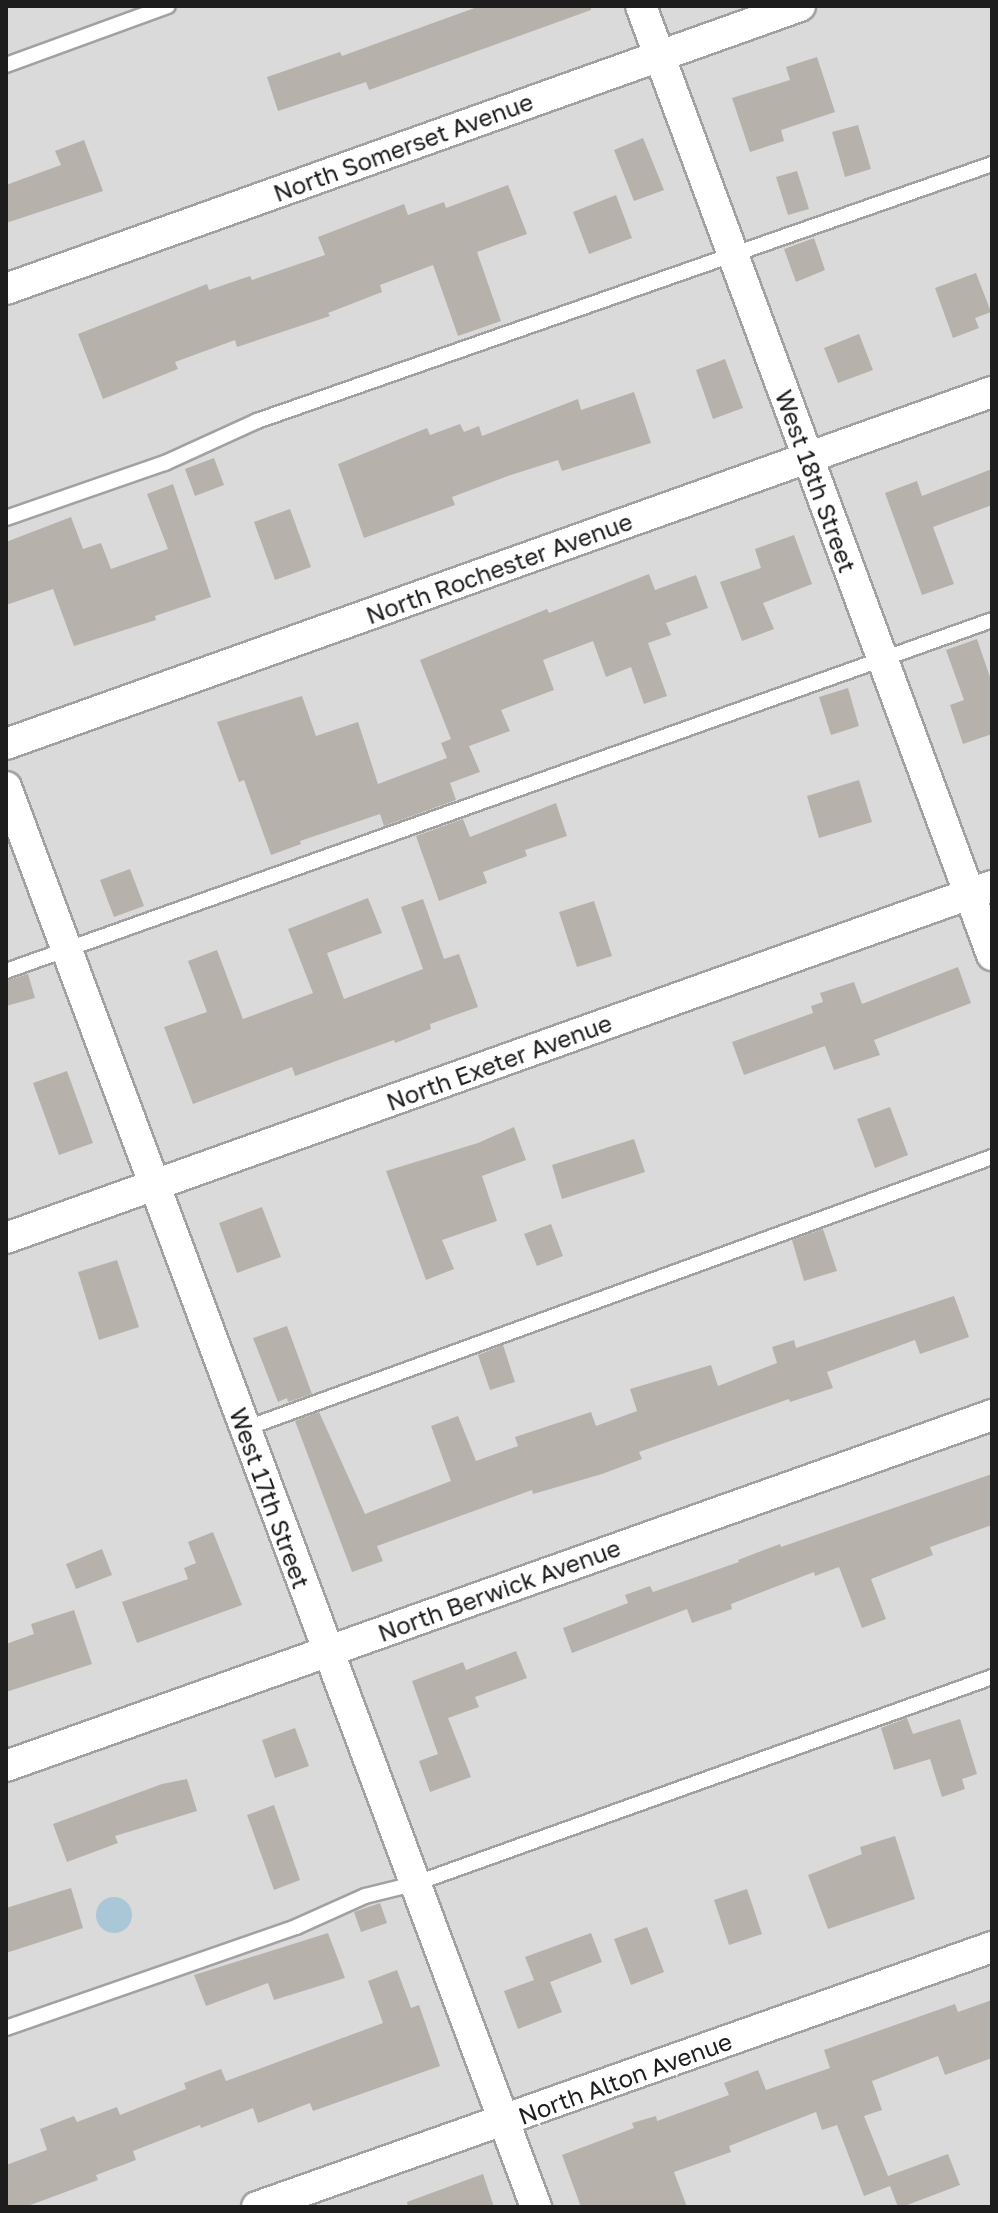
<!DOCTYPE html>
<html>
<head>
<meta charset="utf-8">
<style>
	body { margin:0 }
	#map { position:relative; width:998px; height:2213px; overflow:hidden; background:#edebe4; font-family:"Golos Text",sans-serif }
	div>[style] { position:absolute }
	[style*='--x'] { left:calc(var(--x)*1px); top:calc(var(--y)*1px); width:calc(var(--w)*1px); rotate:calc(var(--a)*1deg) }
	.residential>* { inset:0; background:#dbdada }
	.water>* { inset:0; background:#a9c7d6 }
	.round { border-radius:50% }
	.building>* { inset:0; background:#b6b1aa }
	.roads { filter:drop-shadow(2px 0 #a1a1a1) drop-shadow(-2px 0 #a1a1a1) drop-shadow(0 2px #a1a1a1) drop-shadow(0 -2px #a1a1a1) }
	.lane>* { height:14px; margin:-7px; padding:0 7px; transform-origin:7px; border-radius:7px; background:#fff }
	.street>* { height:30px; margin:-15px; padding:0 15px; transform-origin:15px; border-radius:15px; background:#fff }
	span { translate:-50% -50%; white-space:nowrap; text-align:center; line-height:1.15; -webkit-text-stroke:7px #fff; paint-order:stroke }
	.street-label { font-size:24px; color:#1d1d1d }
	.frame { position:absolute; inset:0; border:8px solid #1d1d1d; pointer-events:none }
</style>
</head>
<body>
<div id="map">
	<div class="residential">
		<i style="clip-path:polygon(6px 6px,992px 6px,992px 2207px,6px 2207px)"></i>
	</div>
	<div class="water">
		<i class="round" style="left:96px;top:1897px;width:36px;height:36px"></i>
	</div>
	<div class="building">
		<i style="clip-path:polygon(480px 6px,591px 6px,591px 10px,369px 90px,366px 82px,278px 111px,267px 77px,340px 52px,342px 56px)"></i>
		<i style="clip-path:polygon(817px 57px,835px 112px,781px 130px,784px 141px,750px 152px,732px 98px,790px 80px,786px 67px)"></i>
		<i style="clip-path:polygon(858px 125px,871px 169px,845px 177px,832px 132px)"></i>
		<i style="clip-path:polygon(643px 138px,664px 190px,634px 201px,614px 150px)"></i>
		<i style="clip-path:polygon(84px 140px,103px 191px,6px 223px,6px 185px,61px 165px,55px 151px)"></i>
		<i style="clip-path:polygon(797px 171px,809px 209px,788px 215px,776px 177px)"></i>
		<i style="clip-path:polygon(508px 185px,527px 234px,477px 252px,501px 321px,458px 336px,433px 265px,380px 285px,382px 292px,328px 313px,330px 316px,237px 347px,235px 340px,175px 362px,178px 369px,103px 399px,78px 334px,207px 284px,209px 290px,250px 276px,252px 280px,325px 255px,318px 237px,404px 204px,408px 215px,444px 202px,446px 208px)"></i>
		<i style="clip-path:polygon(616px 195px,632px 238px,589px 254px,573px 212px)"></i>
		<i style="clip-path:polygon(814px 238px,825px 270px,796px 282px,784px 249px)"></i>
		<i style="clip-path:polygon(976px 273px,991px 312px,975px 318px,979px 328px,953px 338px,935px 288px)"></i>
		<i style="clip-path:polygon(859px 334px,873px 370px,838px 383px,824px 348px)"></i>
		<i style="clip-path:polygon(725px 359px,743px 408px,713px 419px,696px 370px)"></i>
		<i style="clip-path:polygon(634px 392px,651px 443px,562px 471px,558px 460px,511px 475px,452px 497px,455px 505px,364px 538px,338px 464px,427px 428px,430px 435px,460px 424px,464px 432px,479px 426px,482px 436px,578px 399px,581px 410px)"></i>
		<i style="clip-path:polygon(214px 458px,224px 485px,195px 496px,185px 469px)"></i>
		<i style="clip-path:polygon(992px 469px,992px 505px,933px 527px,954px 584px,922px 595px,885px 493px,917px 481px,922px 496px)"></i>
		<i style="clip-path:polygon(173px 484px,211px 597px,155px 616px,156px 620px,74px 646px,53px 589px,6px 605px,6px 542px,71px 517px,83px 549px,101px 543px,111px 569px,168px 549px,147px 494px)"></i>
		<i style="clip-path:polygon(290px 509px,311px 567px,275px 580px,254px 522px)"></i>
		<i style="clip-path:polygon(794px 535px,812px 584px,763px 603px,774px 629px,742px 641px,720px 582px,761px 568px,755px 549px)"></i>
		<i style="clip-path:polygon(649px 574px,655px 590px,696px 575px,708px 608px,666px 623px,671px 635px,648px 643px,667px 696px,644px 704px,631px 667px,606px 677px,593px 641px,543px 660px,554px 690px,501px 710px,510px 731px,469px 746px,480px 772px,450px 783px,456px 800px,384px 826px,380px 814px,300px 841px,301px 844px,271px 855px,244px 780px,239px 782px,217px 722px,302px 696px,316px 736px,358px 722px,378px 784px,447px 758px,441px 743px,451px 739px,420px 660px,547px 609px,549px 613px)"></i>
		<i style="clip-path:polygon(977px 639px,992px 683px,992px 734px,963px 744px,950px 705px,964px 700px,946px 650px)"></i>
		<i style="clip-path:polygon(848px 688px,859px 726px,831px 735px,819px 697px)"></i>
		<i style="clip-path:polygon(859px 780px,872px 822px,819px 838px,807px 796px)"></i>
		<i style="clip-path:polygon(556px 803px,567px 836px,525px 850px,527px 856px,483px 872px,487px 883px,439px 901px,416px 836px,463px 819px,470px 837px)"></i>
		<i style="clip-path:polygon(130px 869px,144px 906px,114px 917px,100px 880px)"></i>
		<i style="clip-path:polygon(368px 898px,382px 933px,327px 953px,344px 999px,423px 969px,401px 907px,423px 899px,444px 959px,459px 954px,478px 1007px,430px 1024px,431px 1029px,395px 1043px,394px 1040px,295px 1076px,292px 1067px,193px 1104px,164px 1027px,207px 1012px,188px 961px,217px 950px,243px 1019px,313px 993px,288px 929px)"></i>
		<i style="clip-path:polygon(594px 901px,612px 956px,577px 967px,559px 912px)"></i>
		<i style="clip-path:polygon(958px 967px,971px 1003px,874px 1040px,880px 1055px,834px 1070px,825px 1046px,744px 1075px,732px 1042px,813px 1013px,811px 1006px,823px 1002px,820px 993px,854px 982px,862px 1004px)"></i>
		<i style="clip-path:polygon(28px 974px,35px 998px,6px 1006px,6px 981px)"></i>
		<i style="clip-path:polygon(67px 1071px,93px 1143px,59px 1155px,33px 1083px)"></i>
		<i style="clip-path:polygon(890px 1107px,908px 1155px,875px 1168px,857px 1119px)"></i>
		<i style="clip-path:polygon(514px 1127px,526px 1160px,482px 1176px,497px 1221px,442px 1240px,454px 1269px,426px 1280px,386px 1171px,478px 1143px)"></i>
		<i style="clip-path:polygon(634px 1139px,645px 1172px,562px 1199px,552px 1165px)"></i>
		<i style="clip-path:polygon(262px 1207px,281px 1257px,237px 1273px,219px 1223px)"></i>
		<i style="clip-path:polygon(551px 1224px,563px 1256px,537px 1266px,524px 1234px)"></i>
		<i style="clip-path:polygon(823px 1229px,837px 1271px,804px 1281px,792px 1240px)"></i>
		<i style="clip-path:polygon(117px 1260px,139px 1327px,99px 1340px,78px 1272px)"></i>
		<i style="clip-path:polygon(954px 1296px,969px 1337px,920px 1354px,915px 1340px,827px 1372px,833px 1388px,790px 1402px,789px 1399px,639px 1452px,642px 1459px,602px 1474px,533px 1494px,532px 1490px,377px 1546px,383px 1561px,352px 1572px,295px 1421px,319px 1412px,365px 1514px,451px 1481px,431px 1426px,458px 1416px,476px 1461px,518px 1446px,515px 1437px,591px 1412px,596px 1426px,637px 1411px,630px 1389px,711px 1365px,718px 1386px,777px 1363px,772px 1347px,794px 1340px,796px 1348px)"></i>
		<i style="clip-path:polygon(287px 1326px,312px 1394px,288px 1402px,287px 1398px,278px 1402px,253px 1338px)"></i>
		<i style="clip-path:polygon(503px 1345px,515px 1382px,490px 1390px,478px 1355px)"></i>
		<i style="clip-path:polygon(992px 1474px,992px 1525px,930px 1547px,933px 1555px,871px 1579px,886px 1619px,862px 1628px,839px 1567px,815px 1576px,814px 1572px,731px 1604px,732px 1609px,692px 1623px,687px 1609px,572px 1653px,563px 1628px,628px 1603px,625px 1595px,650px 1586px,653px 1592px,739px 1562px,738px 1560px,780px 1544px,781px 1547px)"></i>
		<i style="clip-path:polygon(213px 1532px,242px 1605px,137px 1643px,122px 1602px,188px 1579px,184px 1568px,196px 1563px,188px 1542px)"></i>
		<i style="clip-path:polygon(102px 1549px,112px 1575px,76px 1589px,66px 1564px)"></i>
		<i style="clip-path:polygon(74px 1610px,92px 1664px,6px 1692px,6px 1644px,34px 1634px,31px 1624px)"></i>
		<i style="clip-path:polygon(516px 1651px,527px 1678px,475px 1697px,479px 1707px,448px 1718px,471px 1777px,430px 1792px,419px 1761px,438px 1754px,412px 1681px,463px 1662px,466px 1670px)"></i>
		<i style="clip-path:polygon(907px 1718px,913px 1734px,960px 1719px,977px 1774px,962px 1779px,965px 1789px,942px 1797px,930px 1759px,894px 1770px,881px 1728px)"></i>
		<i style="clip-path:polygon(295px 1728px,309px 1766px,275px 1778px,262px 1740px)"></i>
		<i style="clip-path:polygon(187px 1779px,197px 1811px,115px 1836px,118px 1843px,67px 1862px,53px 1824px,162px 1784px)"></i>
		<i style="clip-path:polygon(274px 1805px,300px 1880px,274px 1890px,247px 1815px)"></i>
		<i style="clip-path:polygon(895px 1836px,915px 1899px,828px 1929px,808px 1875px,862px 1854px,860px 1847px)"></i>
		<i style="clip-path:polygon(71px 1888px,83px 1928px,6px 1953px,6px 1908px)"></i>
		<i style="clip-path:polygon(747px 1889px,762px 1934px,729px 1945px,714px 1900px)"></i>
		<i style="clip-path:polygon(380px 1903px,387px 1923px,361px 1932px,354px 1912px)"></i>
		<i style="clip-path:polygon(647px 1927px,664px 1972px,631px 1985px,614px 1939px)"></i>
		<i style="clip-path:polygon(328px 1933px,345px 1978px,274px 2000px,268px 1983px,206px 2006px,194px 1975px)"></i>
		<i style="clip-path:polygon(591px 1933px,602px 1962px,550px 1982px,562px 2012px,518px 2029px,504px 1991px,534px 1980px,525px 1957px)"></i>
		<i style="clip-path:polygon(397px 1970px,411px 2008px,419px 2005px,440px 2066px,313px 2111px,310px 2103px,258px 2123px,253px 2108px,201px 2128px,200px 2125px,133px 2151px,136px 2160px,96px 2175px,98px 2180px,25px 2207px,6px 2207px,6px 2165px,47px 2150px,40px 2129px,74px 2116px,77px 2122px,117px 2107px,120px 2115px,186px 2089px,184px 2083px,221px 2069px,226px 2081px,383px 2023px,368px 1981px)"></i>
		<i style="clip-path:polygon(992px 2000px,992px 2058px,945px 2075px,938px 2056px,872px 2081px,882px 2110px,864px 2116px,888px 2176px,948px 2154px,960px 2185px,902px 2207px,898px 2207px,890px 2186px,864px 2196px,837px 2125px,822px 2130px,816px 2112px,729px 2146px,731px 2152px,674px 2172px,687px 2207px,581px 2207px,562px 2155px,634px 2128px,632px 2123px,656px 2116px,657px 2121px,729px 2095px,724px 2083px,758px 2070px,766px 2090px,830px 2068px,824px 2050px,955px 2004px,958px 2012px)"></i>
		<i style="clip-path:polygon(483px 2174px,494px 2207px,408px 2207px,407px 2202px)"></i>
	</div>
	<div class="roads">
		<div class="lane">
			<i style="--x:6;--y:65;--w:172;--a:-20"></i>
			<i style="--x:6;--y:518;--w:168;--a:-19.1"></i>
			<i style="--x:165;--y:463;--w:101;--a:-24.5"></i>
			<i style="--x:257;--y:421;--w:779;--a:-19.27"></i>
			<i style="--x:6;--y:971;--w:1047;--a:-19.59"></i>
			<i style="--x:244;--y:1429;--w:796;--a:-19.98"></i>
			<i style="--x:6;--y:2028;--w:307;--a:-19.2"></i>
			<i style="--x:296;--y:1927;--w:76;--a:-24.2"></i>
			<i style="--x:365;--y:1896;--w:50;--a:-13.8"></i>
			<i style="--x:414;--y:1884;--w:614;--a:-19.7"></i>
		</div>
		<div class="street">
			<i style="--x:641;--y:6;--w:1012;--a:69.7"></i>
			<i style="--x:6;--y:289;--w:843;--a:-19.62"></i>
			<i style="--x:6;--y:744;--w:1047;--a:-19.65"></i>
			<i style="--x:6;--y:787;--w:1516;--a:69.53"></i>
			<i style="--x:6;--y:1238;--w:1047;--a:-19.65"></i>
			<i style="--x:6;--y:1766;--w:1047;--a:-19.59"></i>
			<i style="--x:257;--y:2207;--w:780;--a:-19.48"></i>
		</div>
	</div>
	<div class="street-label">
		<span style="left:403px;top:147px;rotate:-20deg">North Somerset Avenue</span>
		<span style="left:816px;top:481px;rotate:70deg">West 18th Street</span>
		<span style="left:499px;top:568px;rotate:-20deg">North Rochester Avenue</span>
		<span style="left:499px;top:1062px;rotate:-20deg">North Exeter Avenue</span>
		<span style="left:270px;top:1498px;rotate:70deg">West 17th Street</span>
		<span style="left:499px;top:1590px;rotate:-20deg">North Berwick Avenue</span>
		<span style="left:625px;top:2078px;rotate:-20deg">North Alton Avenue</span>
	</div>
	<div class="frame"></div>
</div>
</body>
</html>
